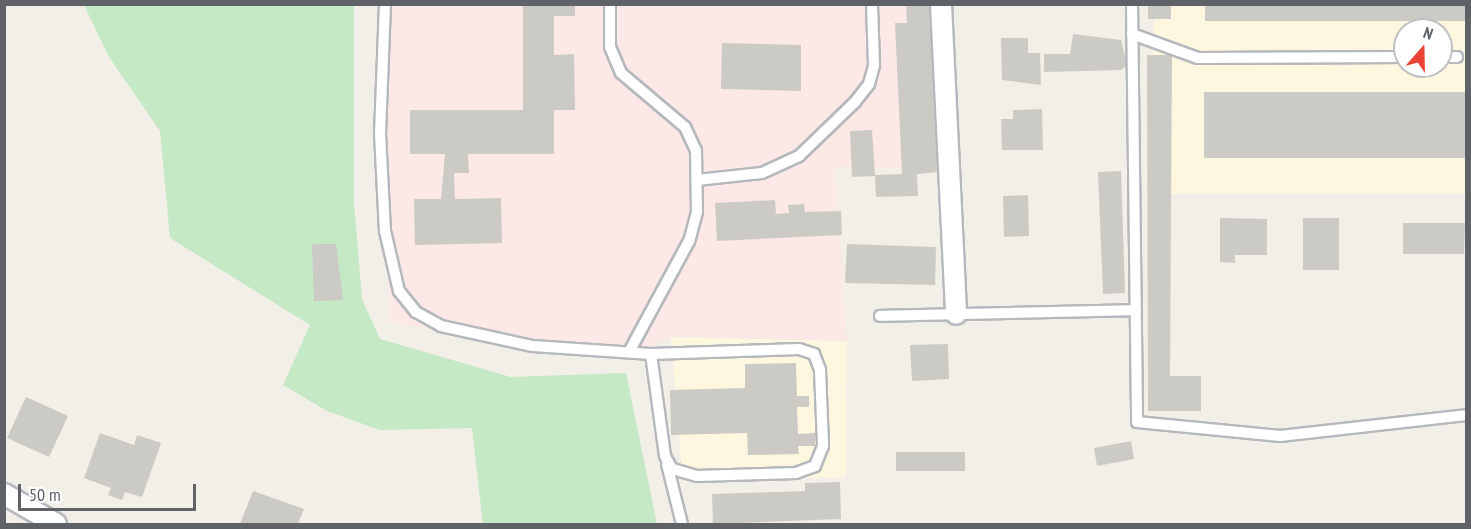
<!DOCTYPE html>
<html>
<head>
<meta charset="utf-8">
<style>
	body { margin:0 }
	#map { position:relative; width:1471px; height:529px; overflow:hidden; background:#f1efe8; font-family:"PT Sans Narrow",sans-serif }
	div>[style] { position:absolute }
	[style*='--x'] { left:calc(var(--x)*1px); top:calc(var(--y)*1px); width:calc(var(--w)*1px); rotate:calc(var(--a)*1deg) }
	.commercial>* { inset:0; background:#fef7e0 }
	.medical>* { inset:0; background:#fce8e6 }
	.green>* { inset:0; background:#c5e8c5 }
	.building>* { inset:0; background:#cccac5 }
	.roads { filter:drop-shadow(2px 0 #b5b8bc) drop-shadow(-2px 0 #b5b8bc) drop-shadow(0 2px #b5b8bc) drop-shadow(0 -2px #b5b8bc) }
	.service>* { height:10px; margin:-5px; padding:0 5px; transform-origin:5px; border-radius:5px; background:#fff }
	.minor>* { height:20px; margin:-10px; padding:0 10px; transform-origin:10px; border-radius:10px; background:#fff }
	span { translate:-50% -50%; white-space:nowrap; text-align:center; line-height:1.15; -webkit-text-stroke:5px #fff; paint-order:stroke }
	.frame { position:absolute; inset:0; border:6px solid #5f6368; pointer-events:none }
	.north { position:absolute; left:1393px; top:18px; width:60px; height:60px; box-sizing:border-box; background:#fff; border:2px solid #bfc1c3; border-radius:50%; rotate:20deg; font-size:16px; font-weight:700; line-height:24px; text-align:center; color:#5f6368 }
	.north::after { content:''; display:block; margin:auto; width:21px; height:27px; background:#ea4335; clip-path:polygon(50% 0,100% 100%,50% 72%,0 100%) }
	.scale { position:absolute; left:18px; top:484px; width:178px; height:27px; box-sizing:border-box; border:3px solid #5f6368; border-top:0; padding-left:8px; font-size:18px; line-height:21px; white-space:nowrap; color:#5f6368; -webkit-text-stroke:4px #fff; paint-order:stroke }
</style>
</head>
<body>
<div id="map">
	<div class="commercial">
		<i style="clip-path:polygon(evenodd,1154px 5px,1466px 5px,1466px 194px,1150px 194px,1154px 5px,1405px 30px,1441px 30px,1441px 66px,1405px 66px,1405px 30px)"></i>
		<i style="clip-path:polygon(671px 337px,847px 341px,846px 477px,683px 482px)"></i>
	</div>
	<div class="medical">
		<i style="clip-path:polygon(384px 5px,925px 5px,929px 168px,835px 167px,847px 341px,671px 337px,621px 361px,388px 322px)"></i>
	</div>
	<div class="green">
		<i style="clip-path:polygon(84px 5px,354px 5px,354px 203px,362px 299px,380px 339px,511px 377px,626px 373px,657px 524px,483px 524px,472px 428px,380px 430px,327px 411px,283px 385px,310px 325px,170px 238px,160px 131px,109px 57px)"></i>
	</div>
	<div class="building">
		<i style="clip-path:polygon(523px 4px,575px 4px,575px 16px,554px 16px,554px 55px,574px 54px,575px 110px,554px 110px,554px 154px,468px 154px,469px 173px,454px 173px,455px 199px,501px 198px,502px 243px,415px 245px,414px 199px,441px 199px,445px 154px,410px 154px,410px 110px,523px 110px)"></i>
		<i style="clip-path:polygon(906px 4px,929px 4px,937px 172px,917px 174px,918px 196px,876px 197px,875px 175px,902px 174px,895px 23px,907px 23px)"></i>
		<i style="clip-path:polygon(1148px 4px,1171px 4px,1171px 19px,1148px 19px)"></i>
		<i style="clip-path:polygon(1205px 4px,1466px 4px,1466px 21px,1205px 21px)"></i>
		<i style="clip-path:polygon(1073px 34px,1121px 40px,1127px 65px,1121px 70px,1044px 72px,1044px 54px,1070px 54px)"></i>
		<i style="clip-path:polygon(1001px 38px,1028px 38px,1028px 53px,1040px 53px,1041px 85px,1002px 80px)"></i>
		<i style="clip-path:polygon(722px 43px,801px 45px,801px 91px,721px 89px)"></i>
		<i style="clip-path:polygon(1147px 55px,1172px 55px,1170px 376px,1201px 376px,1201px 411px,1148px 411px)"></i>
		<i style="clip-path:polygon(1204px 92px,1466px 92px,1466px 158px,1204px 158px)"></i>
		<i style="clip-path:polygon(1042px 109px,1043px 150px,1002px 150px,1001px 119px,1013px 119px,1013px 110px)"></i>
		<i style="clip-path:polygon(872px 130px,875px 176px,852px 177px,850px 131px)"></i>
		<i style="clip-path:polygon(1121px 171px,1125px 293px,1103px 294px,1098px 172px)"></i>
		<i style="clip-path:polygon(1028px 195px,1029px 236px,1004px 237px,1003px 196px)"></i>
		<i style="clip-path:polygon(775px 200px,776px 214px,789px 213px,788px 205px,804px 204px,805px 212px,841px 211px,842px 235px,717px 241px,715px 203px)"></i>
		<i style="clip-path:polygon(1220px 218px,1267px 219px,1267px 255px,1235px 255px,1235px 263px,1220px 262px)"></i>
		<i style="clip-path:polygon(1303px 218px,1339px 218px,1339px 270px,1303px 270px)"></i>
		<i style="clip-path:polygon(1403px 223px,1465px 223px,1464px 254px,1403px 254px)"></i>
		<i style="clip-path:polygon(312px 244px,336px 244px,343px 300px,314px 301px)"></i>
		<i style="clip-path:polygon(847px 244px,936px 247px,935px 285px,845px 283px)"></i>
		<i style="clip-path:polygon(948px 344px,949px 379px,912px 381px,910px 345px)"></i>
		<i style="clip-path:polygon(796px 363px,797px 396px,809px 396px,809px 407px,797px 407px,798px 434px,815px 433px,815px 446px,798px 446px,799px 454px,748px 455px,747px 433px,671px 435px,670px 390px,745px 388px,745px 364px)"></i>
		<i style="clip-path:polygon(26px 397px,68px 416px,49px 457px,7px 438px)"></i>
		<i style="clip-path:polygon(100px 433px,134px 445px,137px 435px,161px 443px,142px 497px,125px 492px,122px 500px,108px 495px,111px 488px,84px 478px)"></i>
		<i style="clip-path:polygon(1131px 441px,1134px 459px,1097px 466px,1094px 448px)"></i>
		<i style="clip-path:polygon(896px 452px,965px 452px,965px 471px,896px 471px)"></i>
		<i style="clip-path:polygon(840px 482px,841px 519px,713px 524px,712px 494px,805px 491px,805px 483px)"></i>
		<i style="clip-path:polygon(253px 491px,304px 509px,298px 524px,240px 524px)"></i>
	</div>
	<div class="roads">
		<div class="service">
			<i style="--x:385;--y:4;--w:129;--a:92.2"></i>
			<i style="--x:380;--y:133;--w:98;--a:87.1"></i>
			<i style="--x:385;--y:231;--w:62;--a:76.9"></i>
			<i style="--x:399;--y:291;--w:27;--a:51"></i>
			<i style="--x:416;--y:312;--w:29;--a:29"></i>
			<i style="--x:441;--y:326;--w:94;--a:12.3"></i>
			<i style="--x:533;--y:346;--w:118;--a:3.9"></i>
			<i style="--x:651;--y:354;--w:148;--a:-1.9"></i>
			<i style="--x:799;--y:349;--w:16;--a:18"></i>
			<i style="--x:814;--y:354;--w:17;--a:69"></i>
			<i style="--x:820;--y:370;--w:76;--a:87.7"></i>
			<i style="--x:823;--y:446;--w:22;--a:112"></i>
			<i style="--x:815;--y:466;--w:20;--a:160"></i>
			<i style="--x:796;--y:473;--w:99;--a:178.3"></i>
			<i style="--x:697;--y:476;--w:26;--a:-164"></i>
			<i style="--x:672;--y:469;--w:15;--a:-118"></i>
			<i style="--x:665;--y:456;--w:103;--a:-97.8"></i>
			<i style="--x:610;--y:4;--w:43;--a:90"></i>
			<i style="--x:610;--y:47;--w:28;--a:67"></i>
			<i style="--x:621;--y:73;--w:84;--a:40.2"></i>
			<i style="--x:685;--y:127;--w:26;--a:65"></i>
			<i style="--x:696;--y:151;--w:61;--a:89.1"></i>
			<i style="--x:697;--y:212;--w:30;--a:105"></i>
			<i style="--x:689;--y:241;--w:126;--a:118.4"></i>
			<i style="--x:1132;--y:4;--w:418;--a:89.3"></i>
			<i style="--x:1137;--y:422;--w:144;--a:5.6"></i>
			<i style="--x:1280;--y:436;--w:187;--a:-6.4"></i>
			<i style="--x:1132;--y:34;--w:70;--a:20"></i>
			<i style="--x:1198;--y:58;--w:207;--a:-0.3"></i>
			<i style="--x:1441;--y:57;--w:16;--a:0"></i>
			<i style="--x:697;--y:180;--w:65;--a:-6.1"></i>
			<i style="--x:762;--y:173;--w:41;--a:-24.7"></i>
			<i style="--x:799;--y:156;--w:78;--a:-44"></i>
			<i style="--x:855;--y:102;--w:23;--a:-52"></i>
			<i style="--x:869;--y:84;--w:20;--a:-75"></i>
			<i style="--x:874;--y:65;--w:61;--a:-91.9"></i>
			<i style="--x:880;--y:316;--w:256;--a:-1.3"></i>
			<i style="--x:667;--y:464;--w:62;--a:76"></i>
		</div>
		<div class="minor">
			<i style="--x:941;--y:4;--w:310;--a:87.2"></i>
			<i style="--x:4;--y:494;--w:60;--a:30"></i>
		</div>
	</div>
	<div class="frame"></div>
	<div class="north">N</div>
	<div class="scale">50 m</div>
</div>
</body>
</html>
